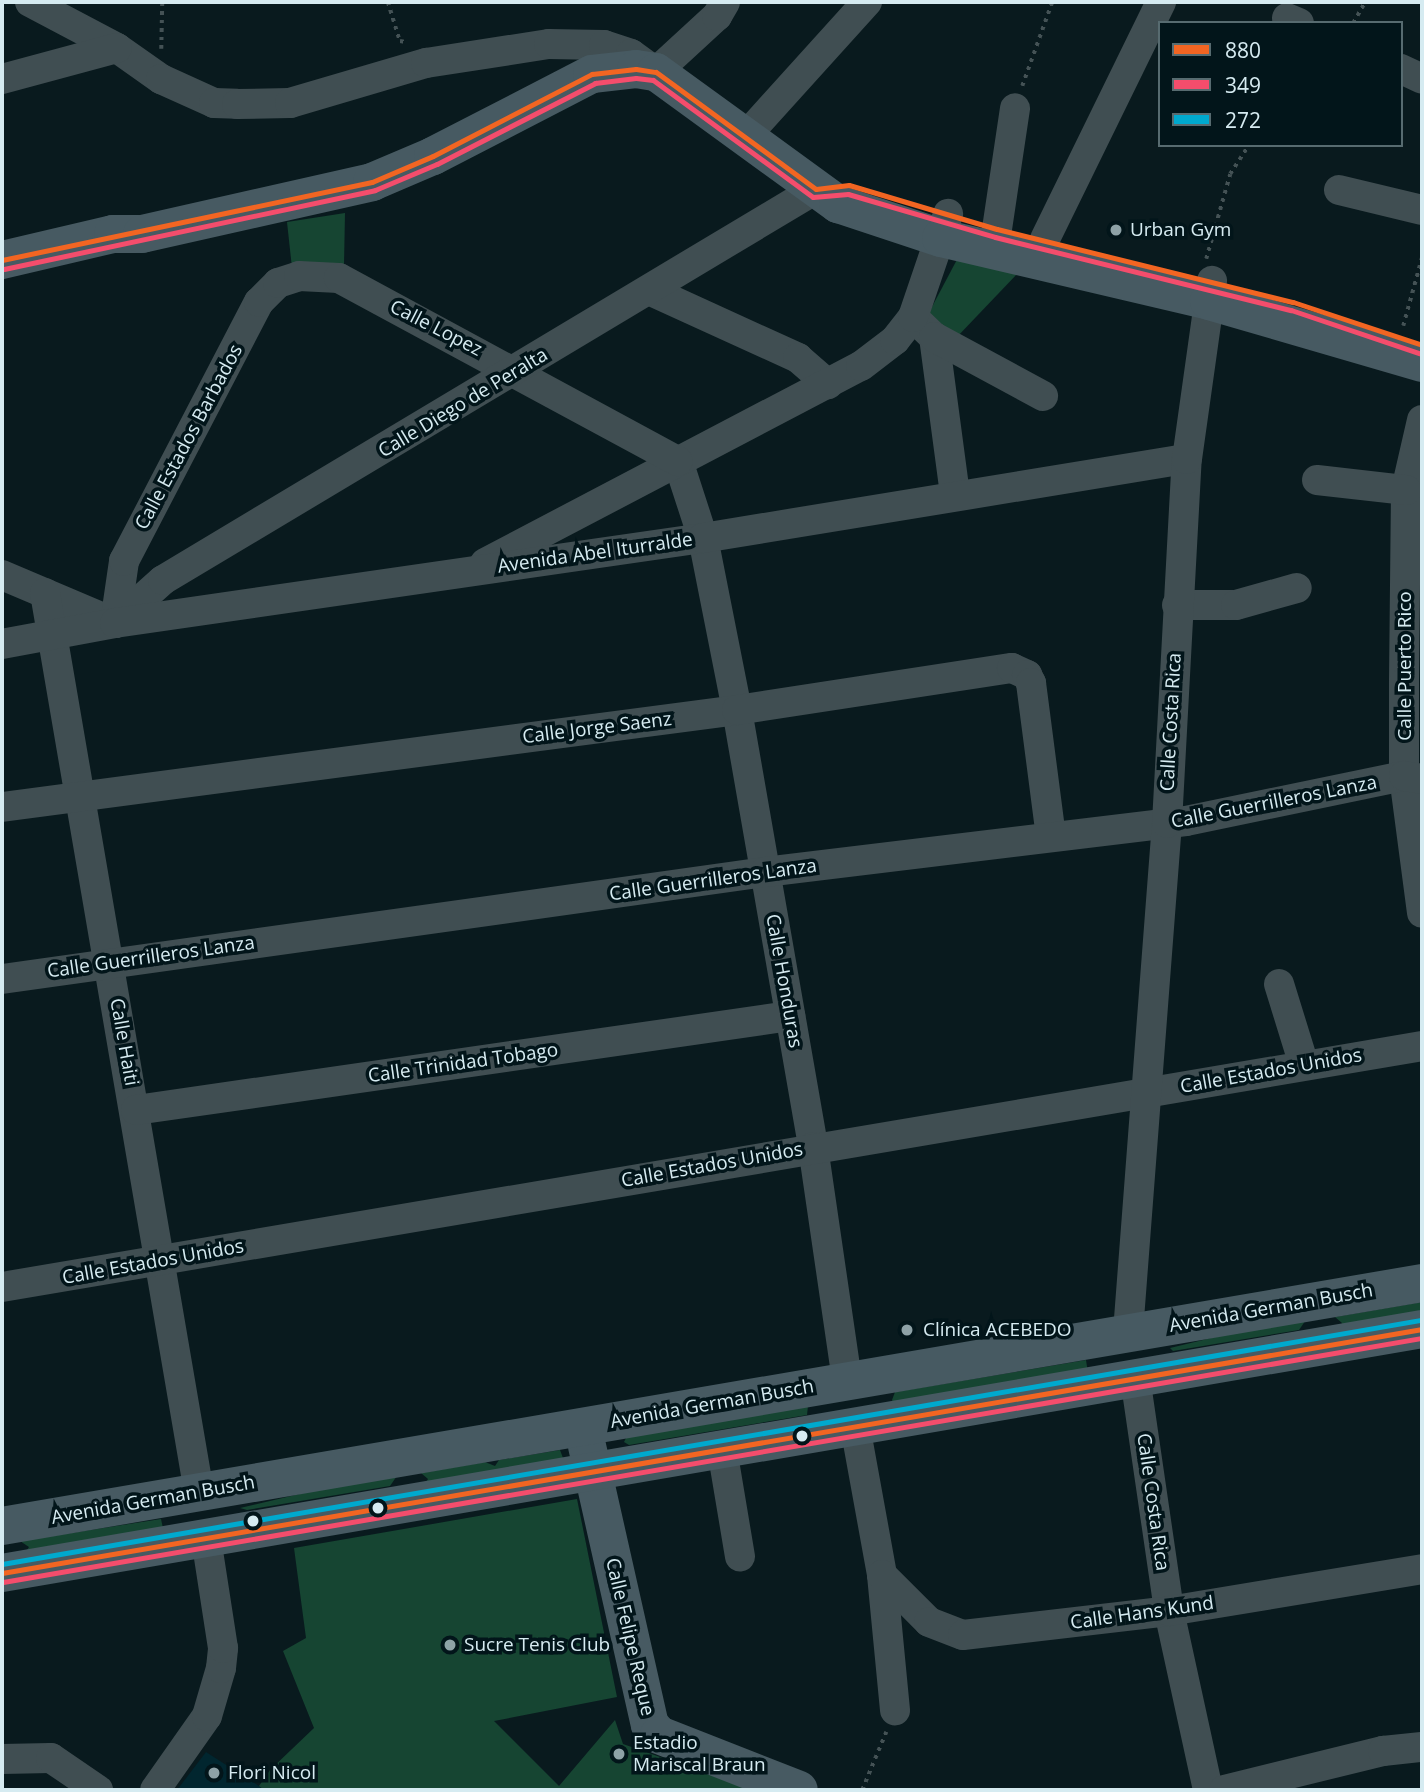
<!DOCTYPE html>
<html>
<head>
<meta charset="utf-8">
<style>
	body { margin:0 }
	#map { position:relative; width:1424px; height:1792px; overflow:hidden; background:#091a1e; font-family:"Open Sans",sans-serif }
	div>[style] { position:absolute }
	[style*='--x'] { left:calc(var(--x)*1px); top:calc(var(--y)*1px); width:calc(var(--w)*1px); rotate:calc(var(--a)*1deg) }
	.built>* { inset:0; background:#01262f }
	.green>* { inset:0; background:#164532 }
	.path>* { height:3.5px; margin-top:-1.75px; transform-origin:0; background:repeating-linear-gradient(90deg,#445255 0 3.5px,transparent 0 8.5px) }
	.minor>* { height:30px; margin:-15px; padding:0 15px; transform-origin:15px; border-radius:15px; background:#404e52 }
	.major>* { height:38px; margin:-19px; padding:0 19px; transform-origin:19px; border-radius:19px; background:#475a62 }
	.bus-1>* { height:5px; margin:-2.5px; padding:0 2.5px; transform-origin:2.5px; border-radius:2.5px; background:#f26522 }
	.bus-2>* { height:5px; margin:-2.5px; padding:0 2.5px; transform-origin:2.5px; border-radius:2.5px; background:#f44d6c }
	.bus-3>* { height:5px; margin:-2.5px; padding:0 2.5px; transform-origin:2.5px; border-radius:2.5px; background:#00a9ce }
	.dots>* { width:19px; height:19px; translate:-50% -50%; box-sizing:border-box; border:4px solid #02151a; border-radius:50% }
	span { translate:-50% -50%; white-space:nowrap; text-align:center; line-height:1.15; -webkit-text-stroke:7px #02151a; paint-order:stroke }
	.poi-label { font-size:19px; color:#d6ebf1 }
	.left { translate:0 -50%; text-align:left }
	.street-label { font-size:19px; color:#d6ebf1 }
	.frame { position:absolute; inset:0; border:4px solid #d6ebf1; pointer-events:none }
	.legend { position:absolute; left:1158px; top:21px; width:245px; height:126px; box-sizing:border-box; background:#02151a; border:2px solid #576b70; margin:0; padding:9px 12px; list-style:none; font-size:21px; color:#d6ebf1 }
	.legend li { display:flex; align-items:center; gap:14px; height:35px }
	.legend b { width:35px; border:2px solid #576b70 }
</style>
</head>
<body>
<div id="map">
	<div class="built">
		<i style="clip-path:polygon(206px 1752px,259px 1786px,264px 1790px,177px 1790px)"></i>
	</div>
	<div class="green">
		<i style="clip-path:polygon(345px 213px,344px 265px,292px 268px,287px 222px)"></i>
		<i style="clip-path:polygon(961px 252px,1020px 271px,956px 338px,925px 320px)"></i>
		<i style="clip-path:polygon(1422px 1302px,1422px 1316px,1338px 1331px,1342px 1323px,1335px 1317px)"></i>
		<i style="clip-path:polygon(1310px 1314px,1299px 1330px,1173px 1351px,1170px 1348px)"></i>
		<i style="clip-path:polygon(1086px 1360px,1088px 1373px,894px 1404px,892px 1400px,895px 1392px)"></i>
		<i style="clip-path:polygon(808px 1406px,807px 1415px,629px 1445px,624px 1442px,627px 1436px)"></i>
		<i style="clip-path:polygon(560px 1450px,563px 1458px,422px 1488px,428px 1479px,421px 1473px,485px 1462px,495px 1466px,499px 1460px)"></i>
		<i style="clip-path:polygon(401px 1470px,390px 1486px,247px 1510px,240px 1508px)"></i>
		<i style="clip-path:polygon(577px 1499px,617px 1697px,494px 1721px,559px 1786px,615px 1720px,623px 1744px,754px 1790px,264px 1790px,259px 1786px,270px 1770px,314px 1728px,283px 1651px,306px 1638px,294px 1548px)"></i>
		<i style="clip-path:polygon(161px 1519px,164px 1533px,23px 1556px,29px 1547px,20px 1541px)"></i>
	</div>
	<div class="path">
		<i style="--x:388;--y:2;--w:41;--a:72.9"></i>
		<i style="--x:400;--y:41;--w:6;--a:9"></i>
		<i style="--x:1353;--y:23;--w:24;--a:-60"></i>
		<i style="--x:161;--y:49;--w:47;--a:-88.8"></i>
		<i style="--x:1022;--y:86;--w:89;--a:-70.3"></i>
		<i style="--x:1206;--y:259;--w:88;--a:-74.2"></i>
		<i style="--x:1230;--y:174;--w:35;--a:-57"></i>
		<i style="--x:1403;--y:326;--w:72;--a:-74.6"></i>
		<i style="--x:862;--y:1790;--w:63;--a:-67.5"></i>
	</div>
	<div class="minor">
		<i style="--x:30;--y:2;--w:98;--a:27.9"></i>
		<i style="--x:117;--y:48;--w:54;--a:35.2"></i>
		<i style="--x:161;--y:79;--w:58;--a:24.4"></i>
		<i style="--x:214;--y:103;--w:23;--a:2"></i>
		<i style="--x:237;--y:104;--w:53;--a:-1.1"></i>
		<i style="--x:290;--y:103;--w:142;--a:-16.4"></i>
		<i style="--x:426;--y:63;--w:124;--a:-8.8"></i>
		<i style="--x:549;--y:44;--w:55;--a:1"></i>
		<i style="--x:604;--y:45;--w:28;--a:18"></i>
		<i style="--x:631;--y:54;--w:31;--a:36"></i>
		<i style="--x:656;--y:72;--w:83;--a:-42.6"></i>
		<i style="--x:717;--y:16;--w:16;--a:-60"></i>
		<i style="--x:1287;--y:18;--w:13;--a:23"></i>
		<i style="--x:1401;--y:69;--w:23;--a:25"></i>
		<i style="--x:2;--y:79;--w:119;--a:-15.1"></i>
		<i style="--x:745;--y:137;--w:182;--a:-47.9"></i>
		<i style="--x:1339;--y:190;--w:85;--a:13.5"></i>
		<i style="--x:997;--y:229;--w:122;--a:-81.5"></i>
		<i style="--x:1045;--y:239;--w:264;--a:-63.9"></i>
		<i style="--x:649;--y:290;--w:164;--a:24.5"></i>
		<i style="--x:798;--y:358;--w:40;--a:41"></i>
		<i style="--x:913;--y:317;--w:29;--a:44"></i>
		<i style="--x:934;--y:337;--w:158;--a:82.4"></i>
		<i style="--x:934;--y:337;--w:124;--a:28.4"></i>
		<i style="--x:1422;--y:420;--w:72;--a:102.9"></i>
		<i style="--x:1406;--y:490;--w:193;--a:90.6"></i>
		<i style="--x:1404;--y:683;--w:93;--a:90"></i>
		<i style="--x:1404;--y:776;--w:138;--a:82.5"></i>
		<i style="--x:678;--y:461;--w:81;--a:72"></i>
		<i style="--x:703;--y:538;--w:175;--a:78.8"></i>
		<i style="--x:737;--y:710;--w:444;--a:80.1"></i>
		<i style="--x:813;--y:1147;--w:236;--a:81.7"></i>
		<i style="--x:1317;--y:480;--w:90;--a:6.4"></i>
		<i style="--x:485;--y:563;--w:424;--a:-27.7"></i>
		<i style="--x:861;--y:366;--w:43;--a:-37.4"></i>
		<i style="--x:895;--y:340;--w:29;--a:-52"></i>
		<i style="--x:913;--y:317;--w:109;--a:-71.2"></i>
		<i style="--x:2;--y:575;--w:123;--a:23"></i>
		<i style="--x:45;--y:593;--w:912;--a:80.28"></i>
		<i style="--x:1177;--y:605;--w:59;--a:0"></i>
		<i style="--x:1236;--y:605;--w:63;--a:-15.6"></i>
		<i style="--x:115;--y:623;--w:63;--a:-81.7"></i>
		<i style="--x:124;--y:561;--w:292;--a:-62.5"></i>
		<i style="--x:259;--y:302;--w:27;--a:-45"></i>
		<i style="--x:278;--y:283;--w:22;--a:-18"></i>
		<i style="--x:299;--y:276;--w:40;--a:2.9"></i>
		<i style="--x:339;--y:278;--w:385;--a:28.4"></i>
		<i style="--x:115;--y:623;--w:64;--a:-41.9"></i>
		<i style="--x:163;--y:580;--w:761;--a:-30.91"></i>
		<i style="--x:2;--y:644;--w:115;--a:-10.5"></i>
		<i style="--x:115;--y:623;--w:594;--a:-8.23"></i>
		<i style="--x:703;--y:538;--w:490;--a:-9.3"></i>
		<i style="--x:2;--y:807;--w:741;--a:-7.52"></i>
		<i style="--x:737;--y:710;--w:278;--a:-8.7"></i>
		<i style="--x:1012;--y:668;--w:17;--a:25"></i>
		<i style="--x:1027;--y:675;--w:9;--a:63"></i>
		<i style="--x:1031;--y:683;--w:155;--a:82.6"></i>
		<i style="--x:2;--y:979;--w:770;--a:-7.98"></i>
		<i style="--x:765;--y:872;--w:424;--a:-6.9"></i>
		<i style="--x:1186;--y:821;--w:223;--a:-11.7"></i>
		<i style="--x:1404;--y:776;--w:18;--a:9"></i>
		<i style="--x:1279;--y:984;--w:85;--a:72.8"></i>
		<i style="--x:136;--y:1110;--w:661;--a:-8.18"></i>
		<i style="--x:2;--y:1287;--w:1440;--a:-9.63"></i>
		<i style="--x:1128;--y:1332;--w:510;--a:-85.62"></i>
		<i style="--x:1167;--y:823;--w:365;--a:-86.9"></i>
		<i style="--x:1187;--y:459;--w:180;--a:-82"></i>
		<i style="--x:1135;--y:1377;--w:236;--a:81.7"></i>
		<i style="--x:1169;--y:1611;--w:183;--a:77.7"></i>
		<i style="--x:855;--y:1426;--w:151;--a:79.7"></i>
		<i style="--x:882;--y:1575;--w:136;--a:84.5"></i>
		<i style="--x:722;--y:1449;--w:109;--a:80.5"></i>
		<i style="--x:882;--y:1575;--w:66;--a:45"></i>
		<i style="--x:929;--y:1622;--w:36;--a:21"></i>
		<i style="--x:963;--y:1635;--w:207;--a:-6.6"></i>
		<i style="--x:1169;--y:1611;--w:256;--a:-9.4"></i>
		<i style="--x:2;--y:1759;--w:49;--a:-1.2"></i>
		<i style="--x:51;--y:1758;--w:57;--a:34.2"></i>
		<i style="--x:155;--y:1790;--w:90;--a:-54.9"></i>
		<i style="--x:207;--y:1716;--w:50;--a:-73.7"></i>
		<i style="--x:221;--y:1668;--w:20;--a:-84"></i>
		<i style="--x:223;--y:1648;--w:111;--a:-98.8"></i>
		<i style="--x:1224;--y:1790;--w:164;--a:-13.8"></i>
		<i style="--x:1383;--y:1751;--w:39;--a:-6"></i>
	</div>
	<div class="major">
		<i style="--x:2;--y:260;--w:114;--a:-13.2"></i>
		<i style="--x:113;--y:234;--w:29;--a:0"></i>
		<i style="--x:142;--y:234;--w:236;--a:-12.7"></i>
		<i style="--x:372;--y:182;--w:66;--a:-23.1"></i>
		<i style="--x:433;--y:156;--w:179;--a:-27.3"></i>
		<i style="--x:592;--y:74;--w:44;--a:-6.5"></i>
		<i style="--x:636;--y:69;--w:20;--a:9"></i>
		<i style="--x:656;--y:72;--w:225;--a:36"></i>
		<i style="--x:838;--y:204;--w:108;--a:18.3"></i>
		<i style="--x:941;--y:238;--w:275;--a:13.2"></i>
		<i style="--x:1209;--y:301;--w:222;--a:16.2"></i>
		<i style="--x:587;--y:1446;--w:286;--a:77.3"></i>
		<i style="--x:650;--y:1725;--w:13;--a:48"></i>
		<i style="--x:659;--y:1735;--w:150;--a:21.4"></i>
		<i style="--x:2;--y:1526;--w:1441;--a:-9.71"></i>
		<i style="--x:2;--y:1573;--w:1441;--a:-9.75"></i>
	</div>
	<div class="bus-1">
		<i style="--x:2;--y:260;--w:378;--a:-11.9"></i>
		<i style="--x:372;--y:182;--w:66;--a:-23.1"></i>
		<i style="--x:433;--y:156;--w:179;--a:-27.3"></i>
		<i style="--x:592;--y:74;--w:44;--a:-6.5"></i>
		<i style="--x:636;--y:69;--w:20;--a:9"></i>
		<i style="--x:656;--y:72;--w:198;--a:36.2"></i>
		<i style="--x:816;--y:189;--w:33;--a:-7"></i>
		<i style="--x:849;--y:185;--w:154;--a:16.6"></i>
		<i style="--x:997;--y:229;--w:305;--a:13.9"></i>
		<i style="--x:1293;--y:302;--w:136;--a:18.4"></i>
		<i style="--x:2;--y:1573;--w:1441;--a:-9.75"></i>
	</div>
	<div class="bus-2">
		<i style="--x:4;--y:269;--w:379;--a:-12"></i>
		<i style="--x:375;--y:190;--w:67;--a:-22.8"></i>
		<i style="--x:437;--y:164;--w:178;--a:-27.1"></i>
		<i style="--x:595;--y:83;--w:41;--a:-7"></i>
		<i style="--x:636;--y:78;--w:17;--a:7"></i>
		<i style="--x:653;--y:80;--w:198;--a:36.2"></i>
		<i style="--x:813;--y:197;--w:35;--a:-5"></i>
		<i style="--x:848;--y:194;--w:153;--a:16.3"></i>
		<i style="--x:995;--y:237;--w:305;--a:13.9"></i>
		<i style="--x:1291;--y:310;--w:135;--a:18.6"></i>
		<i style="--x:3;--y:1582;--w:1440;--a:-9.76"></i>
	</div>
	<div class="bus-3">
		<i style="--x:2;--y:1564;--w:1440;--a:-9.76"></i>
	</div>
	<div class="dots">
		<i style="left:1116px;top:230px;background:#8ea2a7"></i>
		<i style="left:907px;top:1330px;background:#8ea2a7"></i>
		<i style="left:802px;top:1436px;background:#d6ebf1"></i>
		<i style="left:378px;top:1508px;background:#d6ebf1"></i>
		<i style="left:253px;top:1521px;background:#d6ebf1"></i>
		<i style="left:450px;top:1645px;background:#8ea2a7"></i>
		<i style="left:619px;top:1754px;background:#8ea2a7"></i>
		<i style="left:214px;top:1773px;background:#8ea2a7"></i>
	</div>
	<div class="poi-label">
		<span class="left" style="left:1130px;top:230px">Urban Gym</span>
		<span class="left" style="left:923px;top:1330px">Clínica ACEBEDO</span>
		<span class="left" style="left:464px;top:1645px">Sucre Tenis Club</span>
		<span class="left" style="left:633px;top:1754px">Estadio<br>Mariscal Braun</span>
		<span class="left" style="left:228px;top:1773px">Flori Nicol</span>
	</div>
	<div class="street-label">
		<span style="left:436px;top:328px;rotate:27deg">Calle Lopez</span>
		<span style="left:463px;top:403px;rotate:-31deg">Calle Diego de Peralta</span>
		<span style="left:189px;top:437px;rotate:-62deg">Calle Estados Barbados</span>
		<span style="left:595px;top:553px;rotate:-8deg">Avenida Abel Iturralde</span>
		<span style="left:1405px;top:666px;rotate:-90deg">Calle Puerto Rico</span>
		<span style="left:1171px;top:722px;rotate:-87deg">Calle Costa Rica</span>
		<span style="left:597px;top:728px;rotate:-7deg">Calle Jorge Saenz</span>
		<span style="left:1274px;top:802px;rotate:-11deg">Calle Guerrilleros Lanza</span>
		<span style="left:713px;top:880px;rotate:-8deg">Calle Guerrilleros Lanza</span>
		<span style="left:151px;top:957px;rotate:-8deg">Calle Guerrilleros Lanza</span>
		<span style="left:784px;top:981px;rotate:80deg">Calle Honduras</span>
		<span style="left:124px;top:1042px;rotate:80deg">Calle Haiti</span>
		<span style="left:463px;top:1063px;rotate:-8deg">Calle Trinidad Tobago</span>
		<span style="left:1271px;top:1071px;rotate:-10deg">Calle Estados Unidos</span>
		<span style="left:712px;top:1165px;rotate:-10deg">Calle Estados Unidos</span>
		<span style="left:153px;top:1262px;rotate:-10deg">Calle Estados Unidos</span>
		<span style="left:1271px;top:1308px;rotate:-10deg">Avenida German Busch</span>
		<span style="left:712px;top:1404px;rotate:-10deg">Avenida German Busch</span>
		<span style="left:153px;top:1500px;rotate:-10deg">Avenida German Busch</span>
		<span style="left:1153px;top:1502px;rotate:82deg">Calle Costa Rica</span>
		<span style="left:1142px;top:1613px;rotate:-8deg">Calle Hans Kund</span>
		<span style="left:630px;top:1637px;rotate:77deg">Calle Felipe Reque</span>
	</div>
	<div class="frame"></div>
	<ul class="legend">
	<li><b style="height:9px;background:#f26522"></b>880</li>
	<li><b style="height:9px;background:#f44d6c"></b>349</li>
	<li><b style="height:9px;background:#00a9ce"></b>272</li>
	</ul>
</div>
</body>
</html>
